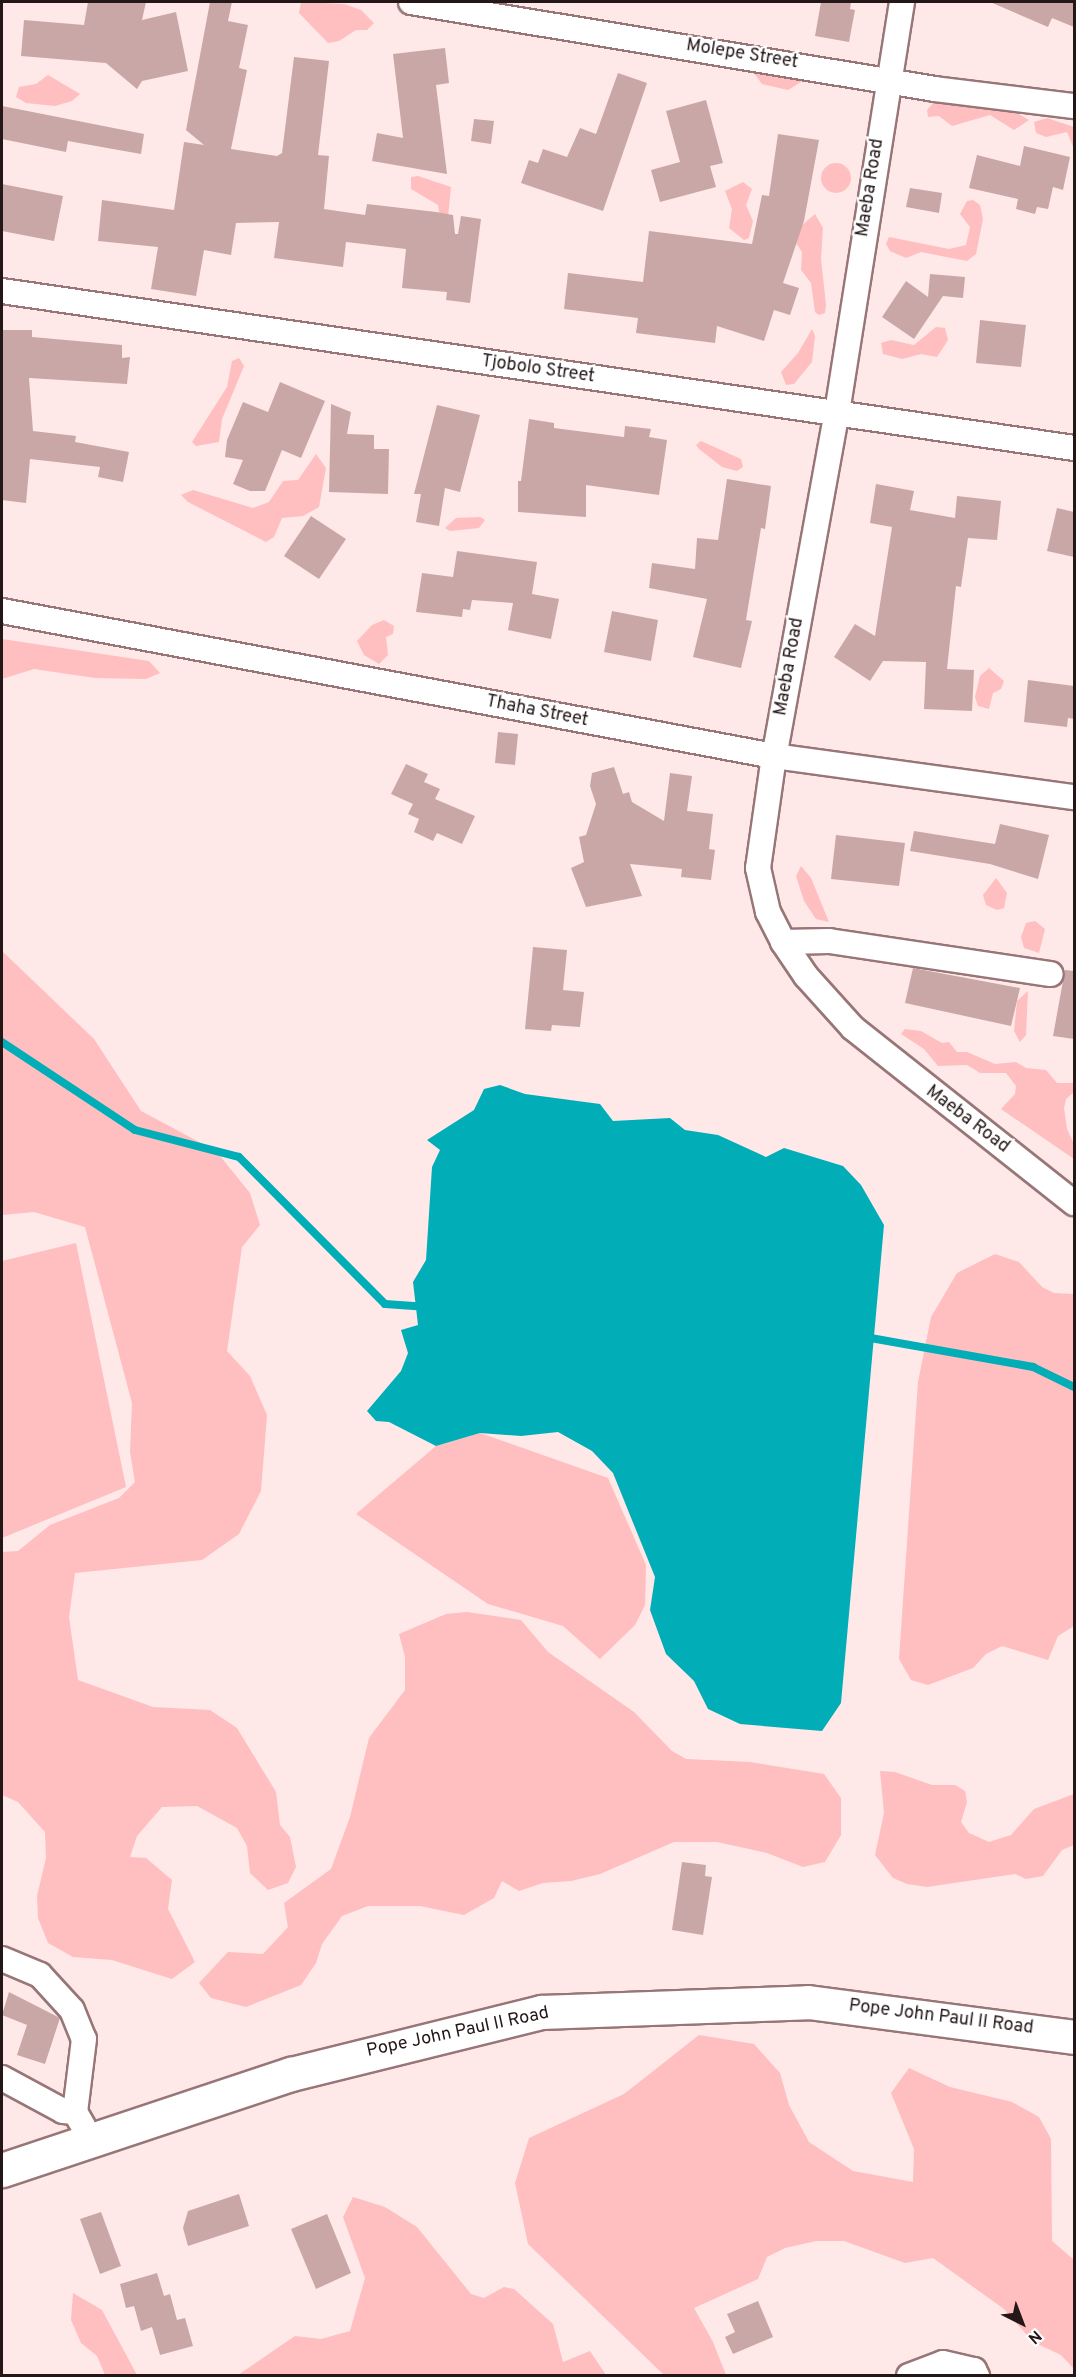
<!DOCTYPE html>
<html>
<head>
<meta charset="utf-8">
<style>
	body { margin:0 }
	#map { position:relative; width:1076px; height:2377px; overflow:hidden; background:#ffe8e8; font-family:Overpass,sans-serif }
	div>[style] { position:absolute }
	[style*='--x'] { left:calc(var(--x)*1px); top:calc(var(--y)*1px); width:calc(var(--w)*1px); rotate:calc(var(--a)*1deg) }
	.green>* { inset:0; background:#ffbebf }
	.round { border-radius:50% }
	.water>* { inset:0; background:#01adb7 }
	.stream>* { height:8px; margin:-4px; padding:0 4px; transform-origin:4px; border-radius:4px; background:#01adb7 }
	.building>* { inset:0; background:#caa7a7 }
	.roads { filter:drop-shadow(2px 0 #987677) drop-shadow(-2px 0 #987677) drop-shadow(0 2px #987677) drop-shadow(0 -2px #987677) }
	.minor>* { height:24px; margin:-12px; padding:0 12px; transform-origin:12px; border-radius:12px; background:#fff }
	.secondary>* { height:33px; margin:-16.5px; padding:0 16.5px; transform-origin:16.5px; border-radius:16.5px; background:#fff }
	span { translate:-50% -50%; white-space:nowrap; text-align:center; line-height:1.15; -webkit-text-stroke:4.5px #fff; paint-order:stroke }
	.street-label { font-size:18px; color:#241718 }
	.frame { position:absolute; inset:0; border:3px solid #241718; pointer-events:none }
	.north { position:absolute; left:992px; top:2293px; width:60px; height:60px; -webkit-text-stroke:4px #fff; paint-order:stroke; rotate:138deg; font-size:16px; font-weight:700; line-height:24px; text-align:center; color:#241718 }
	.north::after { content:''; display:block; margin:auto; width:21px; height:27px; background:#241718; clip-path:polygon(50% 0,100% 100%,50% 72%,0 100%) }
</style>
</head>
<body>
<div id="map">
	<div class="green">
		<i style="clip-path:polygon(301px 2px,344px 4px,361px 10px,374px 23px,367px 30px,356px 30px,339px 41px,328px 43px,299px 13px)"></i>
		<i style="clip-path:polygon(759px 71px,799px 75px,801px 82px,788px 90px,762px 84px,754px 73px)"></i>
		<i style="clip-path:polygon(48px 75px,80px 94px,72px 101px,55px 106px,26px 103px,16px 97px,19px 87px,36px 84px)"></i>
		<i style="clip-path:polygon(934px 102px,960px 106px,981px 104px,989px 109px,1014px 111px,1029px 120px,1014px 130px,990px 115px,952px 126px,939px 116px,928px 117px,927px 110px)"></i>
		<i style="clip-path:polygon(1047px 118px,1074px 127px,1074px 149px,1067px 132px,1046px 137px,1036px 133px,1034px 122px)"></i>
		<i class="round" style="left:821px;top:163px;width:30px;height:30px"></i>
		<i style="clip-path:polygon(418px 176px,451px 187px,448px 217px,441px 223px,438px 205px,411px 189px,411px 177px)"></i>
		<i style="clip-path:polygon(743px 182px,752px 189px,746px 205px,753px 221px,749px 238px,744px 240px,729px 228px,732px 209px,725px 191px)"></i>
		<i style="clip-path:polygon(973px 200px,980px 205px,983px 219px,976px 254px,967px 261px,921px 252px,906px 258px,890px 251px,886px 244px,889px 237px,949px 249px,966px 245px,970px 227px,960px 214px,967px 201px)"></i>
		<i style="clip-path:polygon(815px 214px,823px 228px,821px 259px,826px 305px,825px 313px,819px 315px,815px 312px,811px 283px,801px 270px,802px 252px,794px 240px,800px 227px)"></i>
		<i style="clip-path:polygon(936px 327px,945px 328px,948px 340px,937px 357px,921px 354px,902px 359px,883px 354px,881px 343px,891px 340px,914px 345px)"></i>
		<i style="clip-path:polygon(812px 329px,815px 336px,812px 362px,794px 384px,786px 385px,781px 372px,798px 353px)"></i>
		<i style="clip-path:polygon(239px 358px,244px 366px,222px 419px,219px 442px,196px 446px,192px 442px,227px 387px,232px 361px)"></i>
		<i style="clip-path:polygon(701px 441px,741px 459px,743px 467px,737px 471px,722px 467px,699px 449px,696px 445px)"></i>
		<i style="clip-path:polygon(316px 454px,326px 468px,319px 507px,303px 516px,282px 518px,274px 537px,266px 542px,188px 502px,181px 495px,193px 490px,253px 508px,269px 502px,283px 481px,298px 480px)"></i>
		<i style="clip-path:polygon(480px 517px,485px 520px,479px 528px,450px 531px,445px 528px,456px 518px)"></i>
		<i style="clip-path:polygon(384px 620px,394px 626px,393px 634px,386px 637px,388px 655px,379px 664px,364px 655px,357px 641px,372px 625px)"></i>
		<i style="clip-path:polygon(2px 639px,149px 661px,160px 673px,146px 679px,95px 678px,34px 669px,2px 679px)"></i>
		<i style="clip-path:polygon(989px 668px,1004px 681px,1001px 689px,993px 693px,989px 709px,978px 706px,975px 697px,980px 676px)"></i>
		<i style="clip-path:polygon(801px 866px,811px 878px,829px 922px,816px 919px,804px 901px,796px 876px)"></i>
		<i style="clip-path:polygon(996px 878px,1007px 893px,1004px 908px,997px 910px,986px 905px,983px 895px)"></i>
		<i style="clip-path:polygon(1035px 921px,1045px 929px,1039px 953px,1024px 948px,1021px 937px,1026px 923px)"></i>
		<i style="clip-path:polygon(2px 951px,94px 1039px,141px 1111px,216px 1151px,250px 1193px,260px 1225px,242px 1247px,227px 1351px,250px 1376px,267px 1415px,261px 1491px,239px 1534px,202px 1560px,75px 1573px,69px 1617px,78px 1680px,153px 1707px,210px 1710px,237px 1728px,276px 1792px,280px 1825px,290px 1837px,296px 1867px,288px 1883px,268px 1890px,250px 1873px,247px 1846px,237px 1828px,197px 1806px,162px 1807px,137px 1836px,130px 1857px,146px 1858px,172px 1880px,168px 1909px,195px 1962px,172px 1979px,112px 1960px,73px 1957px,48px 1943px,38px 1918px,37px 1896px,46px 1858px,45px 1832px,18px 1802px,2px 1795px,2px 1552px,18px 1551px,50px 1525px,119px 1498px,135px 1482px,130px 1452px,132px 1403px,85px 1227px,34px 1212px,2px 1215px)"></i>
		<i style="clip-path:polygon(1028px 991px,1026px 1035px,1020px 1042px,1014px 1031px,1017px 1001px)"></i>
		<i style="clip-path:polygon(905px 1029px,921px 1031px,942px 1043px,949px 1042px,957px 1052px,967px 1052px,995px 1064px,1016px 1062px,1026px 1068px,1046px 1070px,1057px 1083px,1074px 1083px,1074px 1092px,1066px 1099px,1064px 1108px,1067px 1129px,1074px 1144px,1074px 1159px,1001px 1109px,1015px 1094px,1016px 1086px,1006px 1073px,980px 1073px,967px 1065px,938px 1066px,924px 1049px,901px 1034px)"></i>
		<i style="clip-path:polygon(76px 1243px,126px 1487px,2px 1538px,2px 1261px)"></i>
		<i style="clip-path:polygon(995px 1254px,1019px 1262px,1042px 1287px,1054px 1293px,1074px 1294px,1074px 1626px,1058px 1636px,1048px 1660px,1002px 1646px,986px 1654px,973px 1668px,928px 1685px,911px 1680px,899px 1659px,918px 1382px,931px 1317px,957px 1273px)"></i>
		<i style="clip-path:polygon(480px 1433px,608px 1478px,646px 1565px,645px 1605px,635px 1625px,600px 1659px,563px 1626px,488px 1604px,356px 1514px,436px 1446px)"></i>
		<i style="clip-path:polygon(467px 1612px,521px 1620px,548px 1652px,634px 1712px,672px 1751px,686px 1759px,750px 1762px,824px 1774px,841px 1798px,841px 1835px,825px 1862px,803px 1867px,767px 1853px,717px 1842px,674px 1842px,600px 1874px,571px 1881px,543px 1883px,519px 1891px,502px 1881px,494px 1898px,464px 1915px,420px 1906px,368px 1906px,342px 1916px,322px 1944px,316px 1963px,301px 1985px,246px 2007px,211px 1998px,199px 1983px,228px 1952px,263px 1954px,288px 1927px,284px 1903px,331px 1869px,350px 1817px,369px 1738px,405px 1690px,405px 1657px,399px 1634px,446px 1614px)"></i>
		<i style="clip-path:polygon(880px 1771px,895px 1772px,932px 1785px,955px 1785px,965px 1791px,967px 1802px,961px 1822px,969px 1833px,989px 1842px,1011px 1835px,1034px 1809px,1074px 1794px,1074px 1845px,1062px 1850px,1043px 1876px,1026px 1879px,1015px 1874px,927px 1887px,907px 1884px,893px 1878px,875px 1855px,884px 1813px)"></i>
		<i style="clip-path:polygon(699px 2035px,754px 2044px,780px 2073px,789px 2105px,809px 2142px,853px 2171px,913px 2182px,914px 2149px,891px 2093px,909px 2068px,950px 2087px,1012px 2102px,1039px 2117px,1051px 2139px,1052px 2241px,1074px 2260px,1074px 2369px,1061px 2355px,1033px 2342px,1004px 2309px,933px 2258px,905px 2263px,844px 2241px,816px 2241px,785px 2248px,767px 2257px,758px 2279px,694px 2308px,713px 2342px,726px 2375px,664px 2375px,528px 2244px,515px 2183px,529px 2138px,624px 2094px)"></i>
		<i style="clip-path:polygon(353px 2197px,385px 2207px,417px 2227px,471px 2294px,484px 2298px,504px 2287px,514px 2289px,553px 2324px,563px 2362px,590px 2351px,606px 2375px,238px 2375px,295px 2336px,321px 2339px,350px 2331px,365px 2278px,343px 2217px)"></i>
		<i style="clip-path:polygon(73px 2293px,102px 2310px,137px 2375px,105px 2375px,97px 2356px,81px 2343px,71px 2320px)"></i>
	</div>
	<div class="water">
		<i style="clip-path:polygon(500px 1085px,525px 1094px,600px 1104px,613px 1121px,670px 1118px,685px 1130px,718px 1135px,766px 1157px,784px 1148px,843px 1166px,861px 1185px,884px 1225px,841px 1703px,822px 1731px,740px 1724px,708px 1709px,694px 1681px,666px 1654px,650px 1610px,655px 1577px,613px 1473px,592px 1451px,558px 1432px,521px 1436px,480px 1433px,436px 1446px,389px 1422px,376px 1421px,367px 1411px,401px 1371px,408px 1353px,401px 1330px,418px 1325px,413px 1282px,426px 1260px,432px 1167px,440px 1150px,427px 1140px,474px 1110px,484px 1089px)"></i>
	</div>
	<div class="stream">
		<i style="--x:2;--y:1042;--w:159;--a:33.5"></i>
		<i style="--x:135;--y:1130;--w:107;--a:14.6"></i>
		<i style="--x:239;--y:1157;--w:207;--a:45.2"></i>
		<i style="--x:385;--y:1304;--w:43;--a:4"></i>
		<i style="--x:865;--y:1337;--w:171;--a:10.1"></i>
		<i style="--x:1033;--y:1367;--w:46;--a:26"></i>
	</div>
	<div class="building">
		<i style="clip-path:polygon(88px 2px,146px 2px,142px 20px,176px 12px,188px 71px,142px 81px,137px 89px,106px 63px,21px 56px,24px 20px,84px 25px)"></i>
		<i style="clip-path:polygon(210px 2px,232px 2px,228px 21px,248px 25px,239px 68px,247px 70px,231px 149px,277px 156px,282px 153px,294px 57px,329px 61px,318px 155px,329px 156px,324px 209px,365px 215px,367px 204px,436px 212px,453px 215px,455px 234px,458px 234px,461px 216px,481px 219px,470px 303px,446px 300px,447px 292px,402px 288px,406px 249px,346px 242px,343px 267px,274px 258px,279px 222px,236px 223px,231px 255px,204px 250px,196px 296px,151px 289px,158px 247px,98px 241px,102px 200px,174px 210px,184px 142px,204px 145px,186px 130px)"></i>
		<i style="clip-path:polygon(821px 2px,851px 2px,850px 9px,855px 10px,849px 42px,815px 36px)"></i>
		<i style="clip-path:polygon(990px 2px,1074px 2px,1074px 27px,1052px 18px,1048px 27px)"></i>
		<i style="clip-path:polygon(445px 48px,449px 83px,436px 85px,447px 174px,372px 161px,377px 133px,403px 138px,393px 54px)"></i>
		<i style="clip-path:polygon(618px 73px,647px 83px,603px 211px,521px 183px,529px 160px,538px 163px,543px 149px,567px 157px,580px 128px,596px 134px)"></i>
		<i style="clip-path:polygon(706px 100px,723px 163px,710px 166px,716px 187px,660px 202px,651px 170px,680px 162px,666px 111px)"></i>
		<i style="clip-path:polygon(2px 106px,144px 134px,141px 154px,68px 141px,66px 152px,2px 139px)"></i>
		<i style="clip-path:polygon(474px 119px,494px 121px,491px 144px,471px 141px)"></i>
		<i style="clip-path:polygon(778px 134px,819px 140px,804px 221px,783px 283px,799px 288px,790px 315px,774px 310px,764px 341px,717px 326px,715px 343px,636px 333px,638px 318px,564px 309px,568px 273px,643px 282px,649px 231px,752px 244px,762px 195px,769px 196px)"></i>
		<i style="clip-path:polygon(1024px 146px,1070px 157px,1063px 190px,1053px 187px,1048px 209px,1037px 207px,1035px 214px,1016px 209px,1018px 199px,969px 188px,977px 155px,1020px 166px)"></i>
		<i style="clip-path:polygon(2px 184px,63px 196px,54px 241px,2px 231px)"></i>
		<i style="clip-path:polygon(910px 188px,942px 193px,939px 213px,906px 207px)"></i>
		<i style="clip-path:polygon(930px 274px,965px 277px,963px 298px,943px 296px,914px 339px,882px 317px,906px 281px,928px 297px)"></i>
		<i style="clip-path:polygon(980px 320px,1026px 325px,1021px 367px,976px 363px)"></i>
		<i style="clip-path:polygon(2px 330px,32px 330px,32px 337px,122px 345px,122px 358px,130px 357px,127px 384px,29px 378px,33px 431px,76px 436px,75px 442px,129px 452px,123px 482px,98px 477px,100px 467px,30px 459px,26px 503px,2px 500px)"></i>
		<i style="clip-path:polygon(280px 382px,325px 401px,301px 458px,282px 450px,265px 491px,250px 491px,233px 484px,243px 460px,225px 457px,227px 440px,243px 402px,268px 412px)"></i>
		<i style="clip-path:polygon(331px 404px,351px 412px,347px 434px,374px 435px,374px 449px,389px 449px,388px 494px,329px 492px)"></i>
		<i style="clip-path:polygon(437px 405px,480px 415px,460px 492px,445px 488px,439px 526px,416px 522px,421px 494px,414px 494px)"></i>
		<i style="clip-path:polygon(529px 419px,554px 423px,554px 428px,624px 437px,625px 426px,651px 429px,649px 437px,667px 440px,659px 495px,586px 485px,586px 517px,518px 512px,518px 481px,521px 481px)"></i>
		<i style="clip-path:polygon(727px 479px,771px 486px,765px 529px,761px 528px,746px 620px,752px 621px,741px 668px,693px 657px,707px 599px,649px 588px,652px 563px,695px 569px,697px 538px,718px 540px)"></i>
		<i style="clip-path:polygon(876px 484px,914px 491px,910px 510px,955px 518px,957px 496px,1001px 501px,997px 540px,968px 538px,961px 587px,956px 586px,947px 669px,974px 670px,972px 711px,924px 709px,926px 662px,883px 661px,870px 681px,834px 657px,855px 624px,875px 636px,892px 527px,870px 523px)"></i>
		<i style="clip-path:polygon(1057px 508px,1074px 512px,1074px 557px,1047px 551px)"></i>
		<i style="clip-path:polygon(311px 516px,346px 539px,319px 579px,284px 556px)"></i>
		<i style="clip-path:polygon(457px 551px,537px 562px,532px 594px,559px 599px,551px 639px,508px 630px,513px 603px,472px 600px,470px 610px,463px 609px,462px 617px,416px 612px,422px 573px,453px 577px)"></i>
		<i style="clip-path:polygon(612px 611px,658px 620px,651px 661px,604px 652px)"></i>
		<i style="clip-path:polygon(1028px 680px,1074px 686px,1074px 719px,1068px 718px,1067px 727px,1024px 722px)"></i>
		<i style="clip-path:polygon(498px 732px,518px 734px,515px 765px,495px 763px)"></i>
		<i style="clip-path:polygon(406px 764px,428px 774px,424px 782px,440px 789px,435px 799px,475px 816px,462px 844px,437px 833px,433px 841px,414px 832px,419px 819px,408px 814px,413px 804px,391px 794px)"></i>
		<i style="clip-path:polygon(614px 767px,623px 794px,629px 792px,632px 802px,664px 821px,670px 773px,692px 776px,687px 811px,713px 814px,709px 849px,715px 850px,711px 880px,681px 877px,682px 869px,630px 864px,642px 896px,586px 907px,571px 868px,584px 862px,579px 837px,586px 835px,596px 804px,590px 786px,592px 773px)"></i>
		<i style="clip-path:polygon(1000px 824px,1049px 835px,1038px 879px,990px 864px,910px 851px,914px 831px,995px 844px)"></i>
		<i style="clip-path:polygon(836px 835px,905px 843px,899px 886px,831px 879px)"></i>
		<i style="clip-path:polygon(533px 947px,567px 950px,563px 990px,584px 992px,580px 1027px,552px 1025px,551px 1031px,525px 1029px)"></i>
		<i style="clip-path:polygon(913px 968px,1020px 988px,1011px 1026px,905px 1003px)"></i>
		<i style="clip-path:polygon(1065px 970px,1074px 971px,1074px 1039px,1053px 1036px)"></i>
		<i style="clip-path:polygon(682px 1862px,706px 1865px,705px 1876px,712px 1877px,703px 1935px,672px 1930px)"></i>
		<i style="clip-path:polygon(9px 1992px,60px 2018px,45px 2064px,17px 2055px,27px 2025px,2px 2015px)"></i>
		<i style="clip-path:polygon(239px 2194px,249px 2226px,188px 2246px,183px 2228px,188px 2211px)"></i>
		<i style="clip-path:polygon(101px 2212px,121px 2266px,100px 2274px,80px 2219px)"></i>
		<i style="clip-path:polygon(327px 2214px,351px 2273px,316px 2289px,291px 2229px)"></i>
		<i style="clip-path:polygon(157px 2273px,164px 2296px,170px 2294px,177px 2320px,185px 2318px,193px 2346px,160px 2355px,152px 2327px,141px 2331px,134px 2306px,126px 2308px,120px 2284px)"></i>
		<i style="clip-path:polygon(758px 2301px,773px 2337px,733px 2354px,725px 2337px,735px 2332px,727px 2314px)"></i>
	</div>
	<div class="roads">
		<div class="minor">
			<i style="--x:411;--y:2;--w:531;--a:9.43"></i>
			<i style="--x:935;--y:89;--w:140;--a:7"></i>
			<i style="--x:902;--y:2;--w:414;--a:99"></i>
			<i style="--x:837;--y:411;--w:351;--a:100.3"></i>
			<i style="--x:774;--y:756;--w:113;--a:98.1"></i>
			<i style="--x:758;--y:868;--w:45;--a:77.2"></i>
			<i style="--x:768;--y:912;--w:34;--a:63"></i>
			<i style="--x:783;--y:942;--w:41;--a:55.9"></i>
			<i style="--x:806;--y:976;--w:70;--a:47.9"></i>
			<i style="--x:853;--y:1028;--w:282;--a:38.4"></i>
			<i style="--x:2;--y:291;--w:1083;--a:8.33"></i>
			<i style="--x:2;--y:611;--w:785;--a:10.64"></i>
			<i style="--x:774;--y:756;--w:303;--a:7.8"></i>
			<i style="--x:783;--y:942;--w:46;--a:-1.2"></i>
			<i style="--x:829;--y:941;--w:224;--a:8.5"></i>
			<i style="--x:2;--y:1959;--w:41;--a:22.8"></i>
			<i style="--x:40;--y:1975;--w:47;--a:47.6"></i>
			<i style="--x:72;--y:2010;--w:31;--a:68"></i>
			<i style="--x:84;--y:2039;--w:74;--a:97"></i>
			<i style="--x:2;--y:2078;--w:69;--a:28.4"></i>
			<i style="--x:63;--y:2111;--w:12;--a:5"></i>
			<i style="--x:75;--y:2112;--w:16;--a:60"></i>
			<i style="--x:909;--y:2376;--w:36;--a:-21"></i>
			<i style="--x:943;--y:2363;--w:32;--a:13"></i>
			<i style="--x:974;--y:2370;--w:7;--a:63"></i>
		</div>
		<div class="secondary">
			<i style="--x:2;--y:2170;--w:305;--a:-18.4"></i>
			<i style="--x:291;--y:2074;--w:258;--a:-13.9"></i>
			<i style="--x:541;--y:2012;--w:267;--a:-2.1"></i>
			<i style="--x:808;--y:2002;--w:268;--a:7.5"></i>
		</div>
	</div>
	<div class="street-label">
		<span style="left:742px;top:55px;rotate:9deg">Molepe Street</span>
		<span style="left:871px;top:188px;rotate:-81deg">Maeba Road</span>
		<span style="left:538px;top:370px;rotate:8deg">Tjobolo Street</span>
		<span style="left:790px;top:667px;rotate:-80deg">Maeba Road</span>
		<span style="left:537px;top:712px;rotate:11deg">Thaha Street</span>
		<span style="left:967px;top:1120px;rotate:37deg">Maeba Road</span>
		<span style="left:941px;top:2018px;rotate:7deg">Pope John Paul II Road</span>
		<span style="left:458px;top:2033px;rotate:-12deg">Pope John Paul II Road</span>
	</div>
	<div class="frame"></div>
	<div class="north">N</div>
</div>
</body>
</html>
